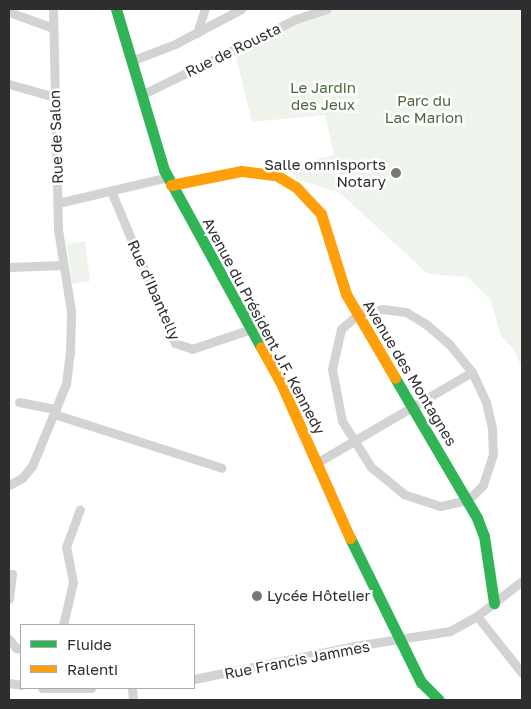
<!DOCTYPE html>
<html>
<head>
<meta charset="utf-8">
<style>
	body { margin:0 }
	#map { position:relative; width:531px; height:709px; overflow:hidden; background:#fff; font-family:"Golos Text",sans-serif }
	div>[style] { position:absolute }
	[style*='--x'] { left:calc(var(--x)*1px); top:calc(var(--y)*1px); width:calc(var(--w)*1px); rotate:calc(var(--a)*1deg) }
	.green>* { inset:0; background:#eef4eb }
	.street>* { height:9px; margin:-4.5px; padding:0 4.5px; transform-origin:4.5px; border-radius:4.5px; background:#d3d3d3 }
	.fast>* { height:11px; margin:-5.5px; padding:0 5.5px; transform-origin:5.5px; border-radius:5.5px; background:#30b455 }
	.slow>* { height:11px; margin:-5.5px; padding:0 5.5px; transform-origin:5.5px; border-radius:5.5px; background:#ff9f0a }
	.dots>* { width:14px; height:14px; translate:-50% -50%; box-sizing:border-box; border:2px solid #fff; border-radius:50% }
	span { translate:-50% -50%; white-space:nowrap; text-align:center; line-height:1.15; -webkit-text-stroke:5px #fff; paint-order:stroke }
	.street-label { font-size:15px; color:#2e2e2e }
	.park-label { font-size:15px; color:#45693b }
	.poi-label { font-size:15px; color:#2e2e2e }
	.right { translate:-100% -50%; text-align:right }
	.left { translate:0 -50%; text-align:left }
	.frame { position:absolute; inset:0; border:10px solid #2e2e2e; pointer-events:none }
	.legend { position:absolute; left:20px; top:624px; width:175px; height:65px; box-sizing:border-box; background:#fff; border:1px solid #ababab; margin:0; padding:6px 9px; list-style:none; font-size:15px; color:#2e2e2e }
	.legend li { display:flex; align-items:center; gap:10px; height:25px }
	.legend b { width:25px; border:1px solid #ababab }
</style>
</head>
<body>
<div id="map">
	<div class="green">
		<i style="clip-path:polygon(326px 9px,522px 9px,522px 368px,514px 350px,501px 336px,490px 299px,467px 277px,428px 274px,340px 193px,297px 179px,287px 166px,334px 155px,325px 115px,252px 122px,234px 49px)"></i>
		<i style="clip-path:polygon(85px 241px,90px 281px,72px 284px,67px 244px)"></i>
	</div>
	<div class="street">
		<i style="--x:9;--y:12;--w:47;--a:20"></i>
		<i style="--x:197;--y:33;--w:25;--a:-72"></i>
		<i style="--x:131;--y:61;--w:47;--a:-21.1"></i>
		<i style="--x:175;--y:44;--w:75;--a:-27.9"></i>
		<i style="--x:9;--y:84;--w:48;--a:15.8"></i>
		<i style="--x:141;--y:95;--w:173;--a:-26.1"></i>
		<i style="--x:296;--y:19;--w:32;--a:-18"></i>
		<i style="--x:111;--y:191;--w:165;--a:67.2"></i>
		<i style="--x:175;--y:343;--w:18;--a:19"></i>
		<i style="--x:192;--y:349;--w:62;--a:-18.7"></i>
		<i style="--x:58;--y:203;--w:113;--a:-13.3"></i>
		<i style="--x:9;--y:267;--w:54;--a:-2.1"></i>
		<i style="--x:382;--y:309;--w:24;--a:7"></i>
		<i style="--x:406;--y:312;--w:23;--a:31"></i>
		<i style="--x:426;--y:324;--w:32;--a:41"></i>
		<i style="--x:450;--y:345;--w:35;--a:51"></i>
		<i style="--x:472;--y:372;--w:33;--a:65"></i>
		<i style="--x:486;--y:402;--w:28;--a:77"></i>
		<i style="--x:492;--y:429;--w:25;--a:88"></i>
		<i style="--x:493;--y:454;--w:33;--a:108"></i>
		<i style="--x:483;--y:485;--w:21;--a:135"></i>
		<i style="--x:468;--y:500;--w:29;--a:168"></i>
		<i style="--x:440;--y:506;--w:38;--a:-162"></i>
		<i style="--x:404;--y:494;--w:43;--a:-140.7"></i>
		<i style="--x:371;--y:467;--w:54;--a:-122.2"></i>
		<i style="--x:342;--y:421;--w:53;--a:-100.9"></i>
		<i style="--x:332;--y:369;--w:41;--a:-77.3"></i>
		<i style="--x:341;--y:329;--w:21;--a:-41"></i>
		<i style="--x:357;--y:315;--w:26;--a:-13"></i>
		<i style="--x:19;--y:402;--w:38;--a:11"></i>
		<i style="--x:54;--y:414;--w:176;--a:17.8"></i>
		<i style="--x:318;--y:462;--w:178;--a:-30.3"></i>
		<i style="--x:9;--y:485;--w:15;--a:-28"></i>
		<i style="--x:22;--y:478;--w:16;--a:-50"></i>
		<i style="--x:32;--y:466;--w:89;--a:-67.5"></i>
		<i style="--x:66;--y:384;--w:31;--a:-83"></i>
		<i style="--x:70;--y:353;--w:42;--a:-88.6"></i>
		<i style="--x:71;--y:311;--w:82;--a:-99.1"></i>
		<i style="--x:58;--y:230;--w:221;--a:-91.3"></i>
		<i style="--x:9;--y:574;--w:3;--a:0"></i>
		<i style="--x:12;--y:574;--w:25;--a:97"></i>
		<i style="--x:477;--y:616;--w:73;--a:51.7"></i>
		<i style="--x:63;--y:625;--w:44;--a:-76.9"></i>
		<i style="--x:73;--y:582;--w:36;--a:-101"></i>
		<i style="--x:66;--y:547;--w:40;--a:-69.8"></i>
		<i style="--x:9;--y:639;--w:11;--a:52"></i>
		<i style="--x:16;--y:648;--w:5;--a:11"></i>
		<i style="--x:194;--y:679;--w:164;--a:-11.6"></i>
		<i style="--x:355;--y:646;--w:96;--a:-9"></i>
		<i style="--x:450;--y:631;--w:31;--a:-29"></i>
		<i style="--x:477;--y:616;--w:57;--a:-37.9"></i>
		<i style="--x:9;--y:683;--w:12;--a:9"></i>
		<i style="--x:42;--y:688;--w:49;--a:0"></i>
		<i style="--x:132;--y:688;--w:12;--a:85"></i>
	</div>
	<div class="fast">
		<i style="--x:116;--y:9;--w:168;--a:73.4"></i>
		<i style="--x:164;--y:170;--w:202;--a:61.3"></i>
		<i style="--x:395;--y:378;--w:162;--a:59.6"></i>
		<i style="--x:477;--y:518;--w:19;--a:69"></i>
		<i style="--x:484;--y:536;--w:68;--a:81.5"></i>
		<i style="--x:350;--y:538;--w:161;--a:63.8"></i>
		<i style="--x:421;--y:682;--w:25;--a:45"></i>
	</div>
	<div class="slow">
		<i style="--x:171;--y:185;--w:71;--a:-11.3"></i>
		<i style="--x:241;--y:171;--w:35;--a:7"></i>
		<i style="--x:276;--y:175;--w:23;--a:31"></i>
		<i style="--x:296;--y:187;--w:37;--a:47"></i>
		<i style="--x:321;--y:214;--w:84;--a:72.6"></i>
		<i style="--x:346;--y:294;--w:97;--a:59.7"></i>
		<i style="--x:261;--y:347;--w:39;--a:61"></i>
		<i style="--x:280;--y:381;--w:172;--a:66"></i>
	</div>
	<div class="dots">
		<i style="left:396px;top:173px;background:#777"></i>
		<i style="left:257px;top:596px;background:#777"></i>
	</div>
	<div class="street-label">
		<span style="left:233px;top:50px;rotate:-26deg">Rue de Rousta</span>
		<span style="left:56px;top:137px;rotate:-92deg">Rue de Salon</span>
		<span style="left:154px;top:290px;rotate:66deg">Rue d'Ibantelly</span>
		<span style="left:264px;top:326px;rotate:62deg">Avenue du Président J.F. Kennedy</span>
		<span style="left:410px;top:373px;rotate:59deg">Avenue des Montagnes</span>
		<span style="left:297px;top:660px;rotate:-11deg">Rue Francis Jammes</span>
	</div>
	<div class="park-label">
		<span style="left:323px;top:96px">Le Jardin<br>des Jeux</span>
		<span style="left:424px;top:109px">Parc du<br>Lac Marion</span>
	</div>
	<div class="poi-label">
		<span class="right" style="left:386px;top:173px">Salle omnisports<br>Notary</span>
		<span class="left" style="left:267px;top:596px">Lycée Hôtelier</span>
	</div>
	<div class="frame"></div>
	<ul class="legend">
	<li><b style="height:6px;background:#30b455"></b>Fluide</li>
	<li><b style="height:6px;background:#ff9f0a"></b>Ralenti</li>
	</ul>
</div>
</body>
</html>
